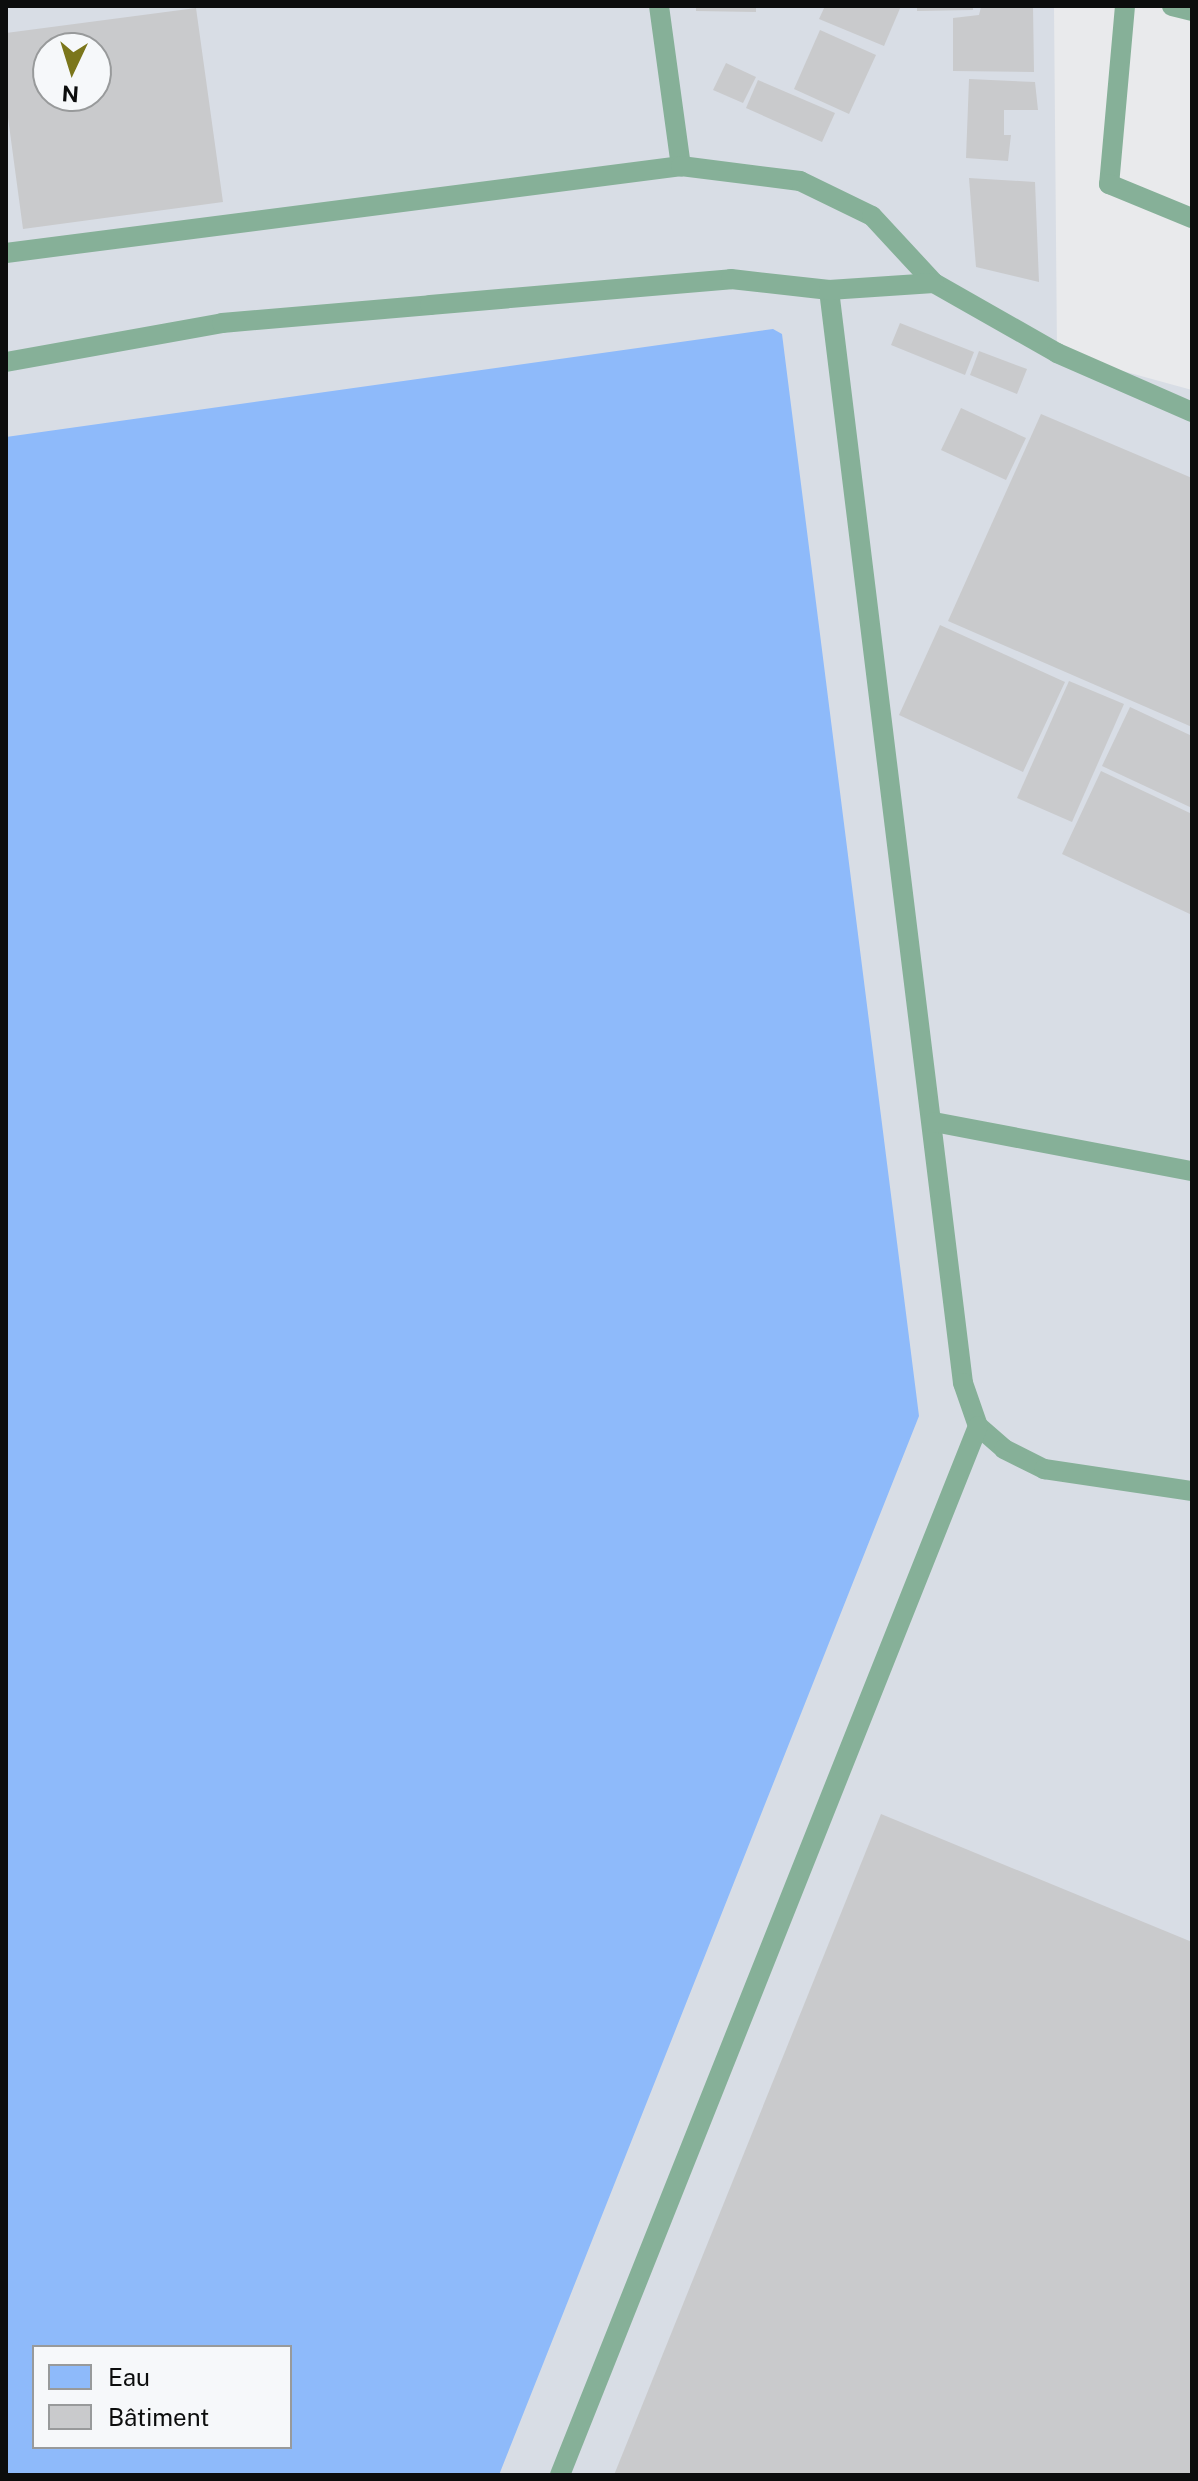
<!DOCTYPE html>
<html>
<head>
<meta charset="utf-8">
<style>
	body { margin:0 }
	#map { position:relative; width:1198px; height:2481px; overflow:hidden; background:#e9eaec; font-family:"Public Sans",sans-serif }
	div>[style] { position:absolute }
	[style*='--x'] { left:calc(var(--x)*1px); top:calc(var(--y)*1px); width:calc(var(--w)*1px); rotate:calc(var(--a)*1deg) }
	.built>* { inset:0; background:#d8dde5 }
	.water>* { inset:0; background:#8ebafa }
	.building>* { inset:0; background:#c9cacc }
	.lane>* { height:20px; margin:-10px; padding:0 10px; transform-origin:10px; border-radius:10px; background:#86b098 }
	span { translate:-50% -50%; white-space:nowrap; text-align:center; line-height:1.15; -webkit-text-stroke:6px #f6f8fa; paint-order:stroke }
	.frame { position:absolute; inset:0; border:8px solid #0c0d0d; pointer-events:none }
	.legend { position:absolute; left:32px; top:2345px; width:260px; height:104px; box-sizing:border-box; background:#f6f8fa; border:2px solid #989a9b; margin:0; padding:10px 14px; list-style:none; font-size:24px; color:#0c0d0d }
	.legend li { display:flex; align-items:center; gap:16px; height:40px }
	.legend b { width:40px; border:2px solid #989a9b }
	.north { position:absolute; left:32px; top:32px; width:80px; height:80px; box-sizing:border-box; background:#f6f8fa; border:2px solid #989a9b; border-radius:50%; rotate:184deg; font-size:22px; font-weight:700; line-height:32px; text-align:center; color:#0c0d0d }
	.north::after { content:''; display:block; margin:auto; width:28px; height:36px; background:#7b761b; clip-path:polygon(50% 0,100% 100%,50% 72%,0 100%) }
</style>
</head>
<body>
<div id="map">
	<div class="built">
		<i style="clip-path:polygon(evenodd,6px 6px,1054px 6px,1057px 353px,1192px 390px,1192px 2475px,6px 2475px,6px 6px,48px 48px,96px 48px,96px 96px,48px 96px,48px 48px,6px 6px,34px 2347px,290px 2347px,290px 2447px,34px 2447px,34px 2347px)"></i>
	</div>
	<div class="water">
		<i style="clip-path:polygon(evenodd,773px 329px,782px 334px,919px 1416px,499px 2475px,6px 2475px,6px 437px,773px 329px,34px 2347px,290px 2347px,290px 2447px,34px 2447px,34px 2347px)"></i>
	</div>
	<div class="building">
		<i style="clip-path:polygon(696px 6px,756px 6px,756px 12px,696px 11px)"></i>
		<i style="clip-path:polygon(825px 6px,901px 6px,884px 46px,819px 19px)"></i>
		<i style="clip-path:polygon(917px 6px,973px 6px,973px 10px,917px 11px)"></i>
		<i style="clip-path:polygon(1033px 6px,1034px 72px,953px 71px,953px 18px,979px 15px,981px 7px)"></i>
		<i style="clip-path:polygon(evenodd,196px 8px,223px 202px,23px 229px,6px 103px,6px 33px,196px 8px,48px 48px,96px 48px,96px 96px,48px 96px,48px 48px)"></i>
		<i style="clip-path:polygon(820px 30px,876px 55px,849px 114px,794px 89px)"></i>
		<i style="clip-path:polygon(726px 63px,756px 77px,743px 103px,713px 90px)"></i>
		<i style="clip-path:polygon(969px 79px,1035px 82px,1038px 110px,1004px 110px,1004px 135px,1011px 135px,1008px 161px,966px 158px)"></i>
		<i style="clip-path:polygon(758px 80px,835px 113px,822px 142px,746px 108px)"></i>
		<i style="clip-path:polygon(969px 178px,1035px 182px,1039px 282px,976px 267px)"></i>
		<i style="clip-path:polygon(900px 323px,974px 352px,965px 375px,891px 345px)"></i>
		<i style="clip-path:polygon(979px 351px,1027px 369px,1017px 394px,970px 375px)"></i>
		<i style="clip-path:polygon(961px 408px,1026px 438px,1006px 480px,941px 450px)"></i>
		<i style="clip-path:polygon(1041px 414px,1192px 478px,1192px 727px,948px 621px)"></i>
		<i style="clip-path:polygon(940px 625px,1065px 682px,1023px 772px,899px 715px)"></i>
		<i style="clip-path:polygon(1069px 681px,1124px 704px,1072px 822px,1017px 798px)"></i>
		<i style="clip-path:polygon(1130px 707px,1192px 736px,1192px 808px,1102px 766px)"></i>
		<i style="clip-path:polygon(1101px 771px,1192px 814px,1192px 915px,1062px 854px)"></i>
		<i style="clip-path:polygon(881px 1814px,1192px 1942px,1192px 2475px,614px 2475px)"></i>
	</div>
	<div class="lane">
		<i style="--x:659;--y:6;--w:162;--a:82.2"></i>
		<i style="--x:1125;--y:6;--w:179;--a:95.1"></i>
		<i style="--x:1109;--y:184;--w:90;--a:22.3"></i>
		<i style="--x:1172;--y:6;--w:21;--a:14"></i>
		<i style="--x:6;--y:253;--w:681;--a:-7.34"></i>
		<i style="--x:681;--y:166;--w:120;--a:7.2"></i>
		<i style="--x:800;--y:181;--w:80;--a:25.9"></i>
		<i style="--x:872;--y:216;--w:91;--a:47.2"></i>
		<i style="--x:934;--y:283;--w:142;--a:29.6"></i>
		<i style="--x:1057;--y:353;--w:147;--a:23.6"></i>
		<i style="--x:829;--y:290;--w:1101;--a:83.01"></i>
		<i style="--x:963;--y:1383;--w:46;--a:70.8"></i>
		<i style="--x:978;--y:1426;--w:35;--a:41"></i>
		<i style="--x:1004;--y:1449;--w:45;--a:26.6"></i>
		<i style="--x:1044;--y:1469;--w:150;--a:8.5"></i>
		<i style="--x:6;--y:362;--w:219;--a:-10.2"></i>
		<i style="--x:222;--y:323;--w:209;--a:-4.9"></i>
		<i style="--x:430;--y:305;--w:302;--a:-4.9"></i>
		<i style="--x:731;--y:279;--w:99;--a:6.4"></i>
		<i style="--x:829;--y:290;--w:105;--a:-3.8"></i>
		<i style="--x:934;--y:1122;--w:263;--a:10.8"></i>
		<i style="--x:560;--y:2475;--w:1129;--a:-68.27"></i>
	</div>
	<div class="frame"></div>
	<ul class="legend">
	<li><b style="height:22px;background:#8ebafa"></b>Eau</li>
	<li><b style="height:22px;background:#c9cacc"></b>Bâtiment</li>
	</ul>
	<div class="north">N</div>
</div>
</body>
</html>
